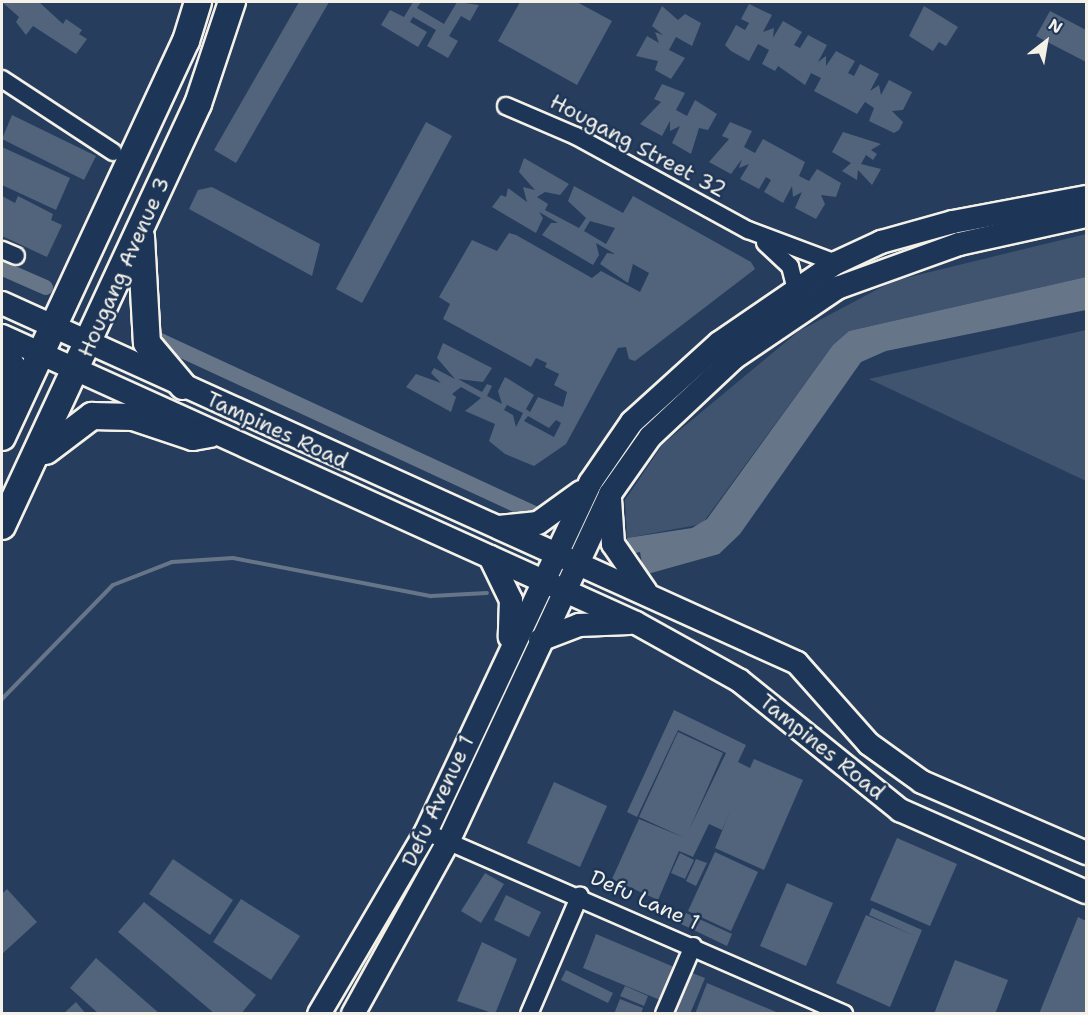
<!DOCTYPE html>
<html>
<head>
<meta charset="utf-8">
<style>
	body { margin:0 }
	#map { position:relative; width:1088px; height:1015px; overflow:hidden; background:#263d5d; font-family:"Shantell Sans",sans-serif }
	div>[style] { position:absolute }
	[style*='--x'] { left:calc(var(--x)*1px); top:calc(var(--y)*1px); width:calc(var(--w)*1px); rotate:calc(var(--a)*1deg) }
	.green>* { inset:0; background:#40546f }
	.water>* { inset:0; background:#677588 }
	.stream>* { height:4px; margin:-2px; padding:0 2px; transform-origin:2px; border-radius:2px; background:#677588 }
	.canal>* { height:15px; margin:-7.5px; padding:0 7.5px; transform-origin:7.5px; border-radius:7.5px; background:#677588 }
	.building>* { inset:0; background:#52647b }
	.roads { filter:drop-shadow(2px 0 #f4f1e8) drop-shadow(-2px 0 #f4f1e8) drop-shadow(0 2px #f4f1e8) drop-shadow(0 -2px #f4f1e8) }
	.minor>* { height:16px; margin:-8px; padding:0 8px; transform-origin:8px; border-radius:8px; background:#1d3557 }
	.major>* { height:22px; margin:-11px; padding:0 11px; transform-origin:11px; border-radius:11px; background:#1d3557 }
	.highway>* { height:26px; margin:-13px; padding:0 13px; transform-origin:13px; border-radius:13px; background:#1d3557 }
	span { translate:-50% -50%; white-space:nowrap; text-align:center; line-height:1.15; -webkit-text-stroke:5px #1d3557; paint-order:stroke }
	.street-label { font-size:21px; color:#f4f1e8 }
	.frame { position:absolute; inset:0; border:3px solid #f4f1e8; pointer-events:none }
	.north { position:absolute; left:1016px; top:12px; width:60px; height:60px; -webkit-text-stroke:4px #1d3557; paint-order:stroke; rotate:31deg; font-size:16px; font-weight:700; line-height:24px; text-align:center; color:#f4f1e8 }
	.north::after { content:''; display:block; margin:auto; width:21px; height:27px; background:#f4f1e8; clip-path:polygon(50% 0,100% 100%,50% 72%,0 100%) }
</style>
</head>
<body>
<div id="map">
	<div class="green">
		<i style="clip-path:polygon(1086px 234px,1086px 277px,849px 331px,833px 345px,702px 524px,627px 538px,625px 500px,663px 444px,799px 331px,893px 281px)"></i>
		<i style="clip-path:polygon(1086px 330px,1086px 481px,869px 379px)"></i>
	</div>
	<div class="water">
		<i style="clip-path:polygon(1086px 277px,1086px 310px,886px 351px,861px 362px,740px 534px,719px 554px,644px 575px,640px 552px,630px 554px,627px 538px,692px 528px,707px 519px,833px 345px,849px 331px)"></i>
	</div>
	<div class="stream">
		<i style="--x:2;--y:699;--w:159;--a:-45.8"></i>
		<i style="--x:113;--y:585;--w:63;--a:-21.3"></i>
		<i style="--x:172;--y:562;--w:61;--a:-3.8"></i>
		<i style="--x:233;--y:558;--w:202;--a:10.9"></i>
		<i style="--x:431;--y:596;--w:56;--a:-3.1"></i>
	</div>
	<div class="canal">
		<i style="--x:2;--y:268;--w:47;--a:23.8"></i>
		<i style="--x:151;--y:336;--w:432;--a:24.8"></i>
	</div>
	<div class="building">
		<i style="clip-path:polygon(2px 2px,39px 2px,63px 24px,66px 19px,82px 30px,79px 34px,87px 39px,76px 54px,33px 26px,26px 35px,16px 22px,19px 17px)"></i>
		<i style="clip-path:polygon(299px 2px,329px 2px,236px 163px,214px 150px)"></i>
		<i style="clip-path:polygon(413px 2px,421px 2px,417px 8px,444px 24px,457px 2px,479px 5px,470px 21px,461px 16px,449px 36px,458px 41px,448px 58px,427px 46px,436px 30px,413px 17px,410px 22px,427px 32px,418px 47px,381px 25px,390px 10px,404px 17px)"></i>
		<i style="clip-path:polygon(520px 2px,577px 2px,612px 21px,577px 85px,498px 41px)"></i>
		<i style="clip-path:polygon(749px 4px,772px 15px,763px 32px,774px 28px,773px 38px,783px 21px,802px 32px,794px 45px,800px 48px,808px 35px,827px 45px,818px 62px,826px 56px,826px 66px,836px 51px,855px 61px,848px 73px,854px 76px,860px 64px,879px 74px,870px 91px,879px 85px,881px 95px,889px 80px,912px 92px,903px 110px,892px 111px,903px 122px,899px 130px,894px 133px,869px 121px,874px 108px,865px 102px,857px 114px,814px 91px,821px 78px,811px 73px,805px 85px,778px 66px,775px 71px,762px 64px,769px 50px,758px 44px,749px 61px,731px 51px,725px 45px,736px 25px,745px 30px,749px 23px,741px 19px)"></i>
		<i style="clip-path:polygon(662px 6px,678px 20px,685px 14px,701px 23px,692px 46px,676px 37px,669px 50px,685px 58px,671px 79px,655px 70px,658px 61px,636px 56px,647px 36px,659px 43px,655px 32px,663px 35px,652px 26px)"></i>
		<i style="clip-path:polygon(924px 6px,958px 27px,946px 46px,939px 42px,933px 51px,909px 36px)"></i>
		<i style="clip-path:polygon(1050px 11px,1086px 30px,1086px 62px,1036px 36px)"></i>
		<i style="clip-path:polygon(662px 84px,685px 93px,676px 110px,687px 116px,695px 100px,717px 114px,708px 130px,699px 128px,691px 154px,672px 143px,680px 126px,670px 131px,670px 121px,662px 136px,640px 124px,661px 102px,654px 99px)"></i>
		<i style="clip-path:polygon(12px 115px,96px 156px,84px 180px,2px 139px)"></i>
		<i style="clip-path:polygon(426px 122px,452px 136px,362px 303px,336px 289px)"></i>
		<i style="clip-path:polygon(730px 122px,752px 131px,744px 147px,755px 153px,763px 139px,805px 162px,799px 176px,809px 181px,817px 169px,841px 183px,836px 197px,821px 195px,825px 204px,816px 219px,795px 208px,802px 192px,793px 197px,792px 186px,783px 203px,764px 192px,771px 180px,766px 177px,759px 189px,740px 179px,749px 164px,739px 168px,742px 159px,731px 174px,709px 162px,729px 139px,722px 136px)"></i>
		<i style="clip-path:polygon(843px 132px,881px 144px,871px 150px,877px 154px,873px 160px,866px 155px,861px 164px,881px 169px,872px 185px,858px 170px,857px 180px,842px 171px,851px 163px,832px 152px)"></i>
		<i style="clip-path:polygon(2px 147px,70px 178px,56px 210px,2px 185px)"></i>
		<i style="clip-path:polygon(evenodd,524px 158px,569px 184px,560px 195px,545px 192px,537px 197px,548px 204px,545px 210px,579px 228px,586px 218px,568px 201px,574px 186px,623px 213px,633px 196px,751px 262px,755px 269px,635px 361px,629px 359px,626px 347px,618px 348px,566px 444px,534px 466px,505px 454px,489px 441px,495px 424px,465px 411px,481px 398px,461px 387px,452px 394px,456px 397px,451px 412px,406px 387px,416px 374px,441px 383px,431px 373px,434px 368px,455px 379px,437px 358px,443px 343px,492px 368px,483px 382px,458px 379px,482px 392px,487px 384px,492px 386px,487px 396px,502px 404px,498px 391px,505px 377px,534px 395px,526px 409px,530px 412px,538px 397px,563px 407px,567px 392px,554px 385px,559px 374px,545px 367px,547px 363px,536px 358px,531px 367px,443px 319px,450px 304px,439px 297px,472px 240px,497px 251px,509px 233px,516px 235px,592px 278px,601px 271px,640px 292px,649px 273px,633px 264px,628px 283px,600px 264px,607px 253px,615px 254px,596px 243px,599px 255px,593px 265px,542px 235px,551px 223px,558px 223px,539px 212px,543px 218px,536px 233px,492px 207px,501px 195px,506px 197px,508px 188px,527px 202px,523px 187px,535px 190px,519px 172px,524px 158px,590px 221px,615px 228px,606px 244px,584px 231px,590px 221px,524px 158px,507px 405px,523px 413px,516px 427px,513px 415px,504px 410px,507px 405px,524px 158px,528px 416px,549px 428px,556px 420px,561px 423px,554px 437px,524px 421px,528px 416px)"></i>
		<i style="clip-path:polygon(212px 187px,320px 244px,312px 276px,189px 209px,198px 190px)"></i>
		<i style="clip-path:polygon(2px 196px,15px 203px,18px 196px,53px 214px,51px 220px,62px 225px,47px 257px,2px 236px)"></i>
		<i style="clip-path:polygon(674px 710px,746px 745px,738px 762px,750px 768px,754px 759px,803px 780px,764px 870px,715px 848px,731px 809px,722px 830px,709px 824px,693px 857px,679px 851px,658px 900px,612px 879px,639px 819px,685px 838px,639px 817px,678px 732px,723px 753px,689px 830px,726px 753px,678px 730px,637px 817px,627px 812px)"></i>
		<i style="clip-path:polygon(554px 782px,607px 806px,580px 867px,527px 843px)"></i>
		<i style="clip-path:polygon(897px 838px,957px 864px,930px 926px,870px 900px)"></i>
		<i style="clip-path:polygon(715px 852px,758px 872px,731px 931px,688px 911px)"></i>
		<i style="clip-path:polygon(680px 853px,694px 860px,685px 879px,671px 873px)"></i>
		<i style="clip-path:polygon(173px 859px,233px 900px,210px 935px,149px 894px)"></i>
		<i style="clip-path:polygon(696px 859px,707px 863px,696px 886px,686px 881px)"></i>
		<i style="clip-path:polygon(485px 873px,504px 884px,481px 923px,461px 911px)"></i>
		<i style="clip-path:polygon(787px 883px,833px 903px,806px 966px,760px 946px)"></i>
		<i style="clip-path:polygon(7px 889px,37px 922px,2px 954px,2px 894px)"></i>
		<i style="clip-path:polygon(506px 895px,541px 912px,529px 937px,494px 920px)"></i>
		<i style="clip-path:polygon(241px 899px,300px 936px,271px 980px,213px 942px)"></i>
		<i style="clip-path:polygon(144px 902px,256px 995px,241px 1014px,215px 1014px,118px 932px)"></i>
		<i style="clip-path:polygon(872px 908px,922px 930px,890px 1007px,836px 983px,866px 915px,915px 936px,869px 915px)"></i>
		<i style="clip-path:polygon(686px 913px,732px 934px,727px 946px,681px 924px)"></i>
		<i style="clip-path:polygon(1078px 917px,1086px 921px,1086px 1014px,1039px 1014px)"></i>
		<i style="clip-path:polygon(596px 934px,674px 967px,660px 1000px,583px 968px)"></i>
		<i style="clip-path:polygon(482px 942px,517px 959px,495px 1014px,457px 1001px)"></i>
		<i style="clip-path:polygon(96px 958px,160px 1014px,99px 1014px,70px 988px)"></i>
		<i style="clip-path:polygon(955px 960px,1008px 980px,995px 1014px,934px 1014px)"></i>
		<i style="clip-path:polygon(566px 970px,613px 993px,608px 1003px,561px 980px)"></i>
		<i style="clip-path:polygon(692px 973px,705px 978px,690px 1014px,674px 1014px)"></i>
		<i style="clip-path:polygon(707px 983px,745px 999px,781px 1014px,695px 1014px)"></i>
		<i style="clip-path:polygon(625px 986px,648px 996px,644px 1006px,620px 996px)"></i>
		<i style="clip-path:polygon(620px 999px,643px 1008px,641px 1014px,614px 1014px)"></i>
		<i style="clip-path:polygon(76px 1002px,86px 1014px,63px 1014px)"></i>
	</div>
	<div class="roads">
		<div class="minor">
			<i style="--x:2;--y:79;--w:133;--a:33.3"></i>
			<i style="--x:506;--y:106;--w:76;--a:23.2"></i>
			<i style="--x:576;--y:136;--w:196;--a:28.7"></i>
			<i style="--x:748;--y:230;--w:94;--a:20.6"></i>
			<i style="--x:765;--y:243;--w:34;--a:43"></i>
			<i style="--x:790;--y:266;--w:21;--a:76"></i>
			<i style="--x:2;--y:250;--w:15;--a:23"></i>
			<i style="--x:426;--y:832;--w:456;--a:23.5"></i>
			<i style="--x:529;--y:1014;--w:129;--a:-66.8"></i>
			<i style="--x:664;--y:1014;--w:74;--a:-66.9"></i>
		</div>
		<div class="major">
			<i style="--x:2;--y:303;--w:873;--a:24.36"></i>
			<i style="--x:797;--y:663;--w:108;--a:48.4"></i>
			<i style="--x:869;--y:744;--w:65;--a:35.6"></i>
			<i style="--x:922;--y:782;--w:179;--a:23.4"></i>
			<i style="--x:2;--y:336;--w:696;--a:24.36"></i>
			<i style="--x:636;--y:623;--w:119;--a:29.1"></i>
			<i style="--x:740;--y:681;--w:206;--a:38.9"></i>
			<i style="--x:900;--y:810;--w:203;--a:23.8"></i>
			<i style="--x:610;--y:499;--w:45;--a:86.2"></i>
			<i style="--x:613;--y:544;--w:58;--a:55.5"></i>
			<i style="--x:499;--y:527;--w:39;--a:-6"></i>
			<i style="--x:538;--y:523;--w:53;--a:-35.8"></i>
			<i style="--x:490;--y:557;--w:48;--a:64"></i>
			<i style="--x:511;--y:600;--w:37;--a:92"></i>
			<i style="--x:540;--y:640;--w:42;--a:-21"></i>
			<i style="--x:579;--y:625;--w:50;--a:-2.3"></i>
			<i style="--x:319;--y:1014;--w:211;--a:-59.5"></i>
			<i style="--x:426;--y:832;--w:386;--a:-64.8"></i>
			<i style="--x:590;--y:483;--w:74;--a:-55.5"></i>
			<i style="--x:632;--y:422;--w:118;--a:-42.2"></i>
			<i style="--x:719;--y:343;--w:142;--a:-34.4"></i>
			<i style="--x:836;--y:263;--w:50;--a:-25"></i>
			<i style="--x:881;--y:242;--w:75;--a:-15.5"></i>
			<i style="--x:953;--y:222;--w:135;--a:-10.6"></i>
			<i style="--x:353;--y:1014;--w:196;--a:-61.1"></i>
			<i style="--x:448;--y:842;--w:384;--a:-65"></i>
			<i style="--x:610;--y:494;--w:70;--a:-54.9"></i>
			<i style="--x:650;--y:437;--w:115;--a:-43.2"></i>
			<i style="--x:734;--y:358;--w:125;--a:-34.2"></i>
			<i style="--x:837;--y:288;--w:130;--a:-19.8"></i>
			<i style="--x:959;--y:244;--w:130;--a:-12.4"></i>
		</div>
		<div class="highway">
			<i style="--x:141;--y:237;--w:106;--a:86.8"></i>
			<i style="--x:147;--y:343;--w:56;--a:50.1"></i>
			<i style="--x:2;--y:349;--w:28;--a:60"></i>
			<i style="--x:16;--y:373;--w:29;--a:94"></i>
			<i style="--x:2;--y:437;--w:437;--a:-65.1"></i>
			<i style="--x:186;--y:41;--w:41;--a:-72.9"></i>
			<i style="--x:46;--y:451;--w:58;--a:-37.3"></i>
			<i style="--x:92;--y:416;--w:41;--a:1.4"></i>
			<i style="--x:133;--y:417;--w:63;--a:18.4"></i>
			<i style="--x:193;--y:437;--w:17;--a:-10"></i>
			<i style="--x:2;--y:526;--w:465;--a:-65.1"></i>
			<i style="--x:198;--y:104;--w:108;--a:-71.6"></i>
		</div>
	</div>
	<div class="street-label">
		<span style="left:638px;top:146px;rotate:28deg">Hougang Street 32</span>
		<span style="left:124px;top:267px;rotate:-66deg">Hougang Avenue 3</span>
		<span style="left:277px;top:430px;rotate:25deg">Tampines Road</span>
		<span style="left:822px;top:747px;rotate:39deg">Tampines Road</span>
		<span style="left:438px;top:801px;rotate:-65deg">Defu Avenue 1</span>
		<span style="left:645px;top:900px;rotate:24deg">Defu Lane 1</span>
	</div>
	<div class="frame"></div>
	<div class="north">N</div>
</div>
</body>
</html>
